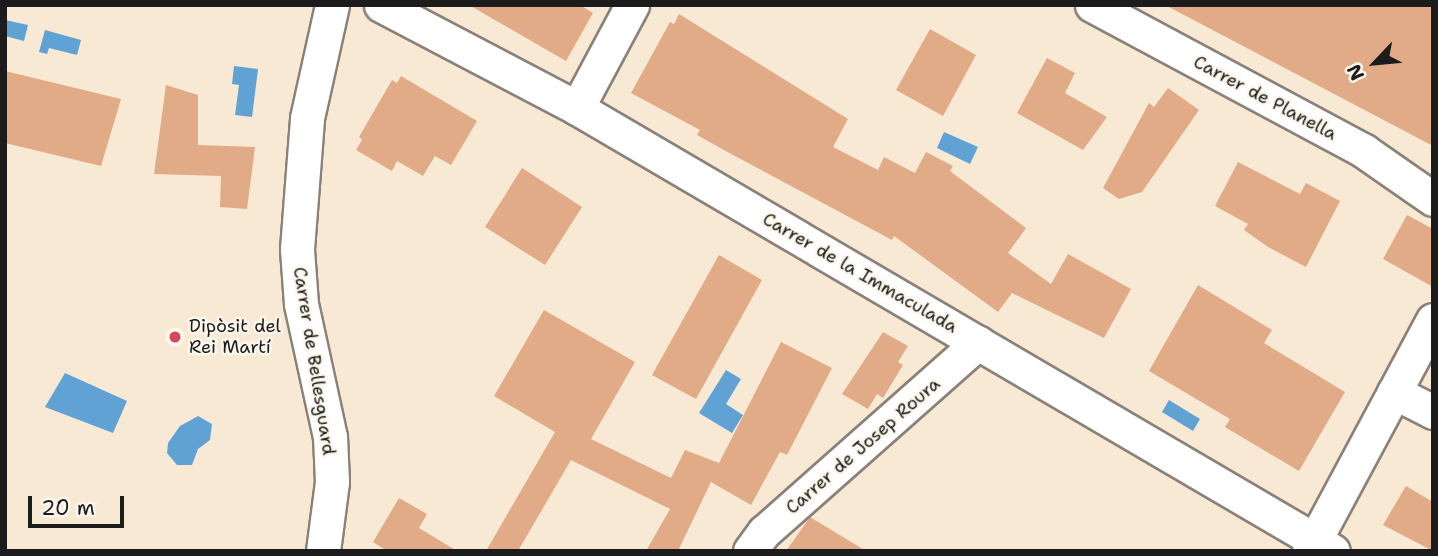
<!DOCTYPE html>
<html>
<head>
<meta charset="utf-8">
<style>
	body { margin:0 }
	#map { position:relative; width:1438px; height:556px; overflow:hidden; background:#f7e9d4; font-family:"Shantell Sans",sans-serif }
	div>[style] { position:absolute }
	[style*='--x'] { left:calc(var(--x)*1px); top:calc(var(--y)*1px); width:calc(var(--w)*1px); rotate:calc(var(--a)*1deg) }
	.water>* { inset:0; background:#60a2d4 }
	.building>* { inset:0; background:#e2ab87 }
	.roads { filter:drop-shadow(2px 0 #8a8278) drop-shadow(-2px 0 #8a8278) drop-shadow(0 2px #8a8278) drop-shadow(0 -2px #8a8278) }
	.street>* { height:33px; margin:-16.5px; padding:0 16.5px; transform-origin:16.5px; border-radius:16.5px; background:#fff }
	.dots>* { width:19px; height:19px; translate:-50% -50%; box-sizing:border-box; border:4px solid #fbf7ec; border-radius:50% }
	span { translate:-50% -50%; white-space:nowrap; text-align:center; line-height:1.15; -webkit-text-stroke:5px #fbf7ec; paint-order:stroke }
	.street-label { font-size:18px; color:#1c1c1c }
	.poi-label { font-size:18px; color:#1c1c1c }
	.left { translate:0 -50%; text-align:left }
	.frame { position:absolute; inset:0; border:7px solid #1c1c1c; pointer-events:none }
	.north { position:absolute; left:1340px; top:28px; width:70px; height:70px; -webkit-text-stroke:5px #fbf7ec; paint-order:stroke; rotate:244deg; font-size:19px; font-weight:700; line-height:28px; text-align:center; color:#1c1c1c }
	.north::after { content:''; display:block; margin:auto; width:24px; height:32px; background:#1c1c1c; clip-path:polygon(50% 0,100% 100%,50% 72%,0 100%) }
	.scale { position:absolute; left:28px; top:496px; width:96px; height:32px; box-sizing:border-box; border:4px solid #1c1c1c; border-top:0; padding-left:9px; font-size:21px; line-height:24px; white-space:nowrap; color:#1c1c1c; -webkit-text-stroke:5px #fbf7ec; paint-order:stroke }
</style>
</head>
<body>
<div id="map">
	<div class="water">
		<i style="clip-path:polygon(5px 20px,28px 25px,24px 41px,5px 36px)"></i>
		<i style="clip-path:polygon(45px 30px,81px 40px,77px 55px,49px 48px,47px 54px,39px 52px)"></i>
		<i style="clip-path:polygon(234px 66px,258px 69px,252px 117px,235px 115px,239px 85px,232px 84px)"></i>
		<i style="clip-path:polygon(944px 132px,978px 147px,970px 164px,937px 148px)"></i>
		<i style="clip-path:polygon(726px 370px,741px 379px,726px 404px,743px 415px,732px 433px,699px 413px)"></i>
		<i style="clip-path:polygon(65px 373px,127px 401px,113px 433px,45px 407px)"></i>
		<i style="clip-path:polygon(1169px 400px,1200px 419px,1193px 431px,1162px 412px)"></i>
		<i style="clip-path:polygon(198px 416px,212px 424px,210px 440px,198px 449px,192px 465px,177px 465px,167px 453px,168px 443px,180px 426px)"></i>
	</div>
	<div class="building">
		<i style="clip-path:polygon(469px 5px,580px 5px,593px 13px,566px 61px)"></i>
		<i style="clip-path:polygon(1165px 5px,1433px 5px,1433px 146px)"></i>
		<i style="clip-path:polygon(679px 14px,848px 119px,833px 147px,878px 170px,884px 157px,915px 173px,926px 152px,953px 166px,950px 171px,1026px 228px,1008px 253px,1051px 284px,1068px 254px,1131px 289px,1104px 338px,1012px 293px,998px 312px,894px 236px,892px 240px,733px 155px,697px 135px,700px 130px,631px 93px,670px 22px,674px 24px)"></i>
		<i style="clip-path:polygon(930px 29px,976px 55px,943px 116px,896px 90px)"></i>
		<i style="clip-path:polygon(1047px 58px,1075px 73px,1065px 93px,1107px 117px,1083px 150px,1017px 113px)"></i>
		<i style="clip-path:polygon(5px 71px,121px 99px,101px 166px,5px 143px)"></i>
		<i style="clip-path:polygon(401px 76px,477px 121px,451px 165px,435px 156px,423px 176px,397px 161px,392px 171px,356px 150px,362px 140px,359px 137px,392px 80px,397px 83px)"></i>
		<i style="clip-path:polygon(166px 85px,198px 95px,198px 145px,255px 147px,247px 209px,220px 207px,221px 176px,154px 174px)"></i>
		<i style="clip-path:polygon(1168px 88px,1199px 110px,1142px 192px,1119px 199px,1103px 188px,1149px 103px,1154px 107px)"></i>
		<i style="clip-path:polygon(1238px 162px,1300px 194px,1306px 183px,1340px 201px,1306px 267px,1268px 247px,1244px 230px,1248px 224px,1215px 206px)"></i>
		<i style="clip-path:polygon(522px 168px,582px 207px,545px 265px,485px 227px)"></i>
		<i style="clip-path:polygon(1407px 215px,1433px 229px,1433px 287px,1383px 259px)"></i>
		<i style="clip-path:polygon(719px 255px,762px 280px,696px 399px,652px 375px)"></i>
		<i style="clip-path:polygon(1198px 285px,1272px 330px,1264px 343px,1345px 392px,1299px 471px,1225px 427px,1230px 419px,1149px 371px)"></i>
		<i style="clip-path:polygon(544px 310px,635px 362px,591px 439px,671px 478px,685px 450px,719px 463px,781px 342px,832px 368px,787px 455px,780px 452px,751px 505px,711px 482px,678px 551px,646px 551px,670px 509px,571px 460px,518px 551px,486px 551px,555px 432px,494px 396px)"></i>
		<i style="clip-path:polygon(883px 332px,908px 346px,898px 362px,903px 365px,883px 398px,877px 394px,868px 409px,842px 394px)"></i>
		<i style="clip-path:polygon(1406px 486px,1433px 502px,1433px 551px,1383px 525px)"></i>
		<i style="clip-path:polygon(399px 498px,427px 514px,419px 528px,457px 551px,387px 551px,373px 542px)"></i>
		<i style="clip-path:polygon(810px 517px,866px 551px,786px 551px)"></i>
	</div>
	<div class="roads">
		<div class="street">
			<i style="--x:381;--y:5;--w:221;--a:27.7"></i>
			<i style="--x:577;--y:108;--w:876;--a:30.37"></i>
			<i style="--x:1092;--y:5;--w:309;--a:28.2"></i>
			<i style="--x:1364;--y:151;--w:84;--a:34.8"></i>
			<i style="--x:577;--y:108;--w:117;--a:-61.9"></i>
			<i style="--x:1394;--y:392;--w:44;--a:27.1"></i>
			<i style="--x:323;--y:551;--w:70;--a:-82.6"></i>
			<i style="--x:332;--y:482;--w:45;--a:-92.5"></i>
			<i style="--x:330;--y:437;--w:136;--a:-102.3"></i>
			<i style="--x:301;--y:304;--w:55;--a:-94.2"></i>
			<i style="--x:297;--y:249;--w:131;--a:-85.6"></i>
			<i style="--x:307;--y:118;--w:116;--a:-77.5"></i>
			<i style="--x:750;--y:551;--w:24;--a:-54"></i>
			<i style="--x:764;--y:532;--w:286;--a:-41.5"></i>
			<i style="--x:1309;--y:551;--w:262;--a:-61.8"></i>
		</div>
	</div>
	<div class="dots">
		<i style="left:175px;top:337px;background:#d1495b"></i>
	</div>
	<div class="street-label">
		<span style="left:1265px;top:98px;rotate:28deg">Carrer de Planella</span>
		<span style="left:860px;top:273px;rotate:30deg">Carrer de la Immaculada</span>
		<span style="left:314px;top:361px;rotate:81deg">Carrer de Bellesguard</span>
		<span style="left:863px;top:446px;rotate:-41deg">Carrer de Josep Roura</span>
	</div>
	<div class="poi-label">
		<span class="left" style="left:189px;top:337px">Dipòsit del<br>Rei Martí</span>
	</div>
	<div class="frame"></div>
	<div class="north">N</div>
	<div class="scale">20 m</div>
</div>
</body>
</html>
